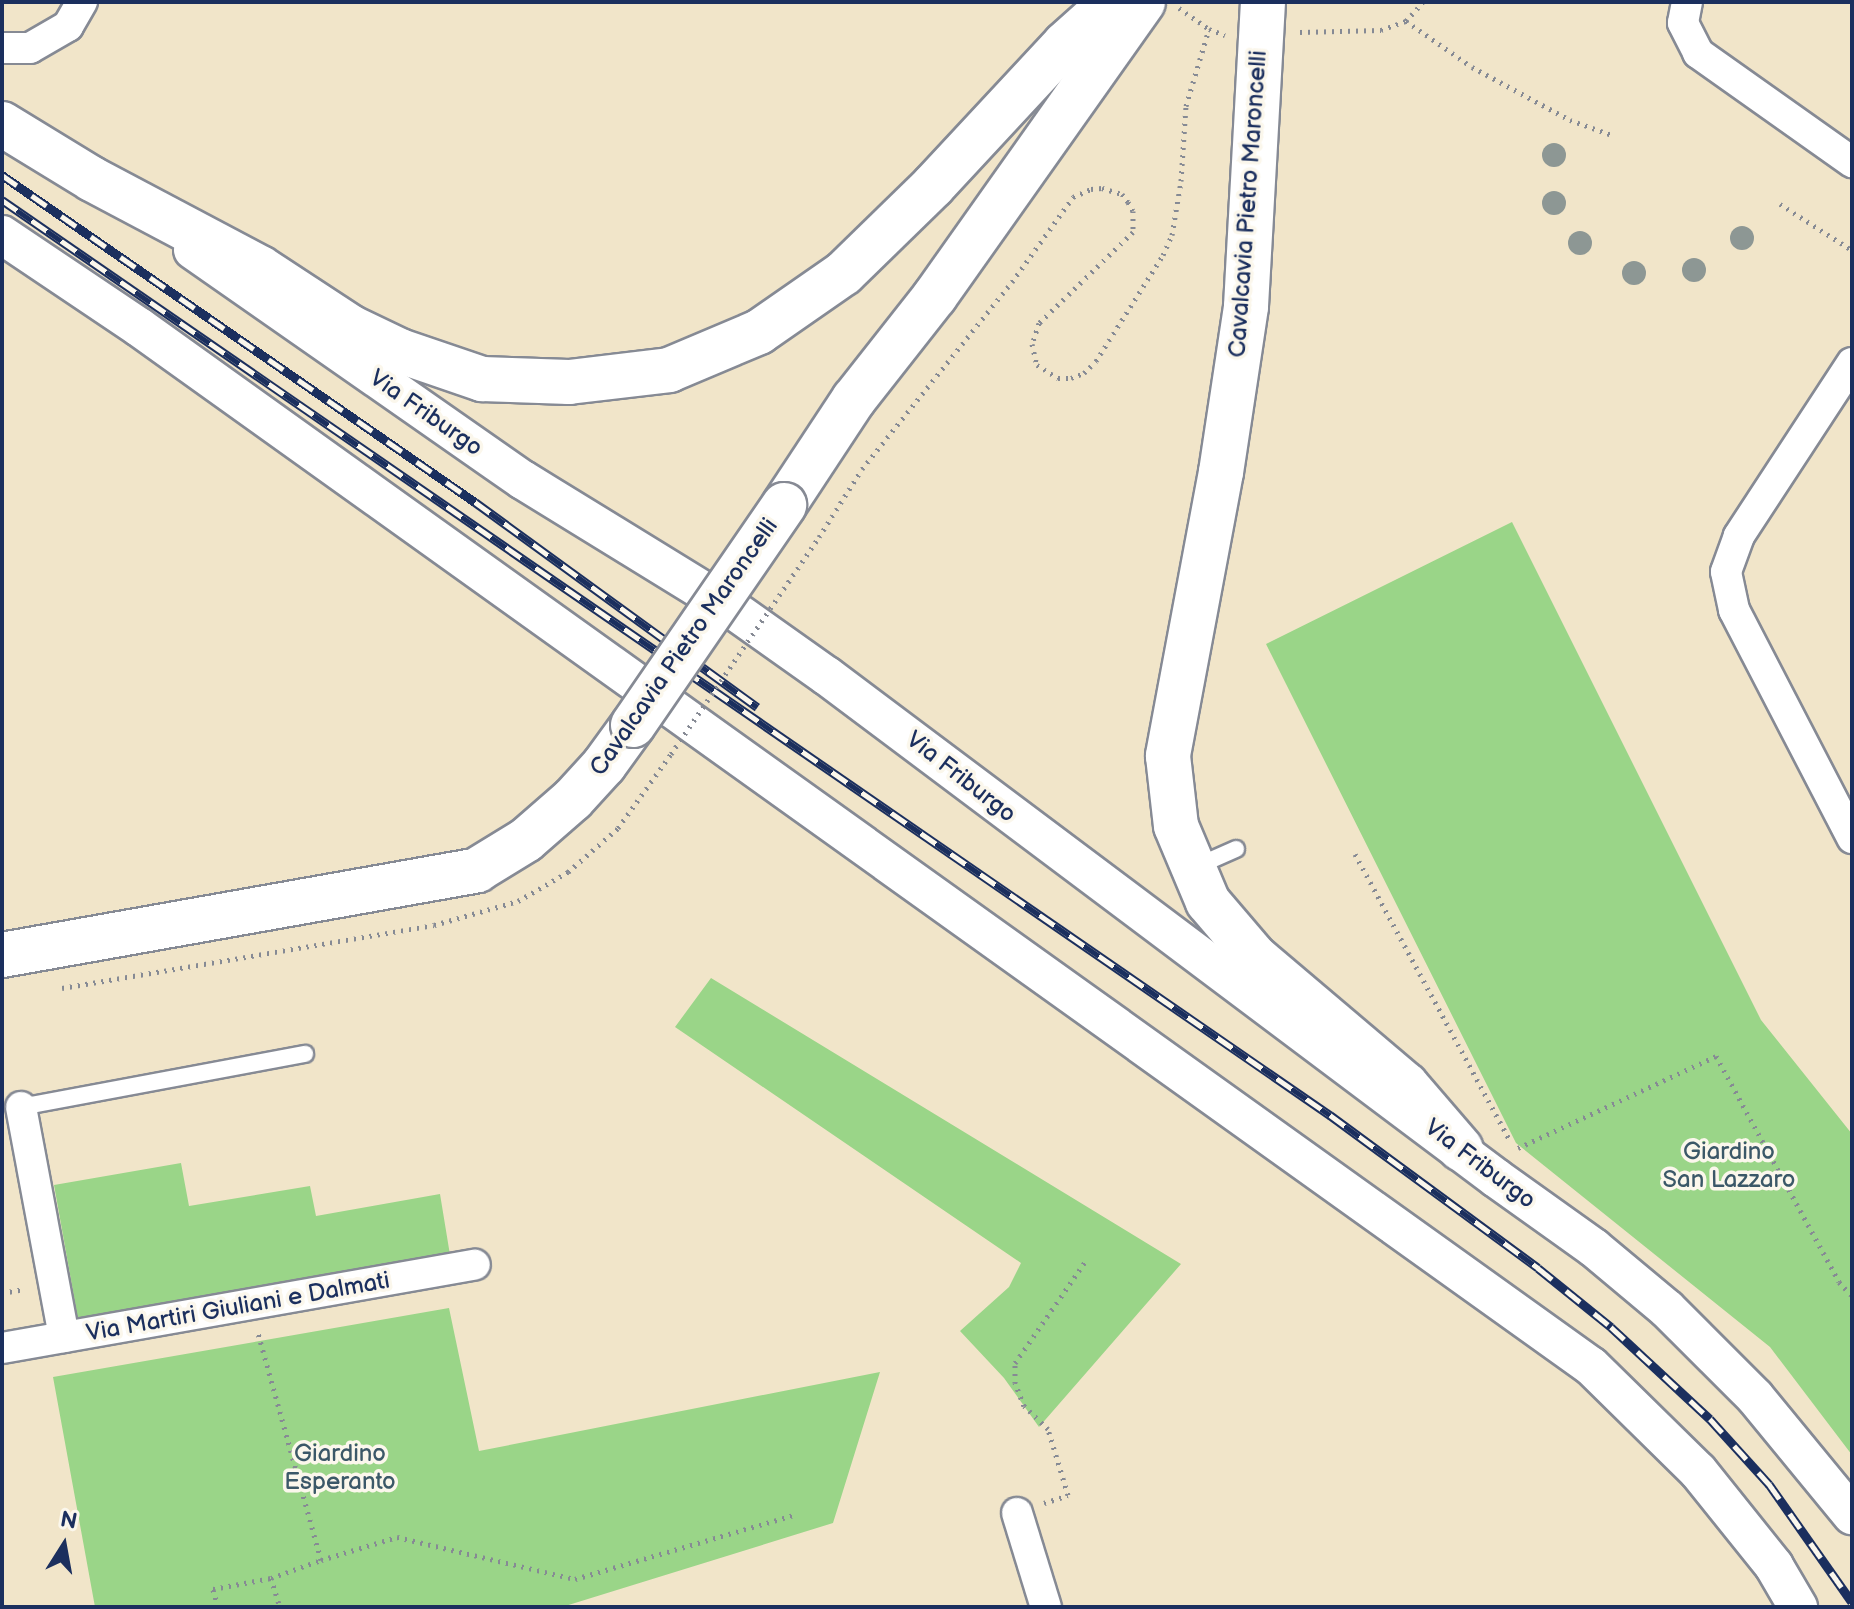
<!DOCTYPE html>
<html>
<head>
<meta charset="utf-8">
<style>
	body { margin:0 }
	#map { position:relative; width:1854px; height:1609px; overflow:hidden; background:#f1e5c9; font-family:"Balsamiq Sans",sans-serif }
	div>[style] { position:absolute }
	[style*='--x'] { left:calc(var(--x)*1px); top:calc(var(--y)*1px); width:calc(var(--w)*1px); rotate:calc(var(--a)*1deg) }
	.green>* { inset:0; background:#9ad588 }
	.path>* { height:5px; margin-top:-2.5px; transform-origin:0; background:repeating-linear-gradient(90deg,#868a94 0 2px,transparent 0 8px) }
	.roads { filter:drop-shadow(2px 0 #868a94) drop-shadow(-2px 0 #868a94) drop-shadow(0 2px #868a94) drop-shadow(0 -2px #868a94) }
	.service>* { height:16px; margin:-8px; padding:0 8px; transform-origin:8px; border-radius:8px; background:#fff }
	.minor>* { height:30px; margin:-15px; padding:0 15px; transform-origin:15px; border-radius:15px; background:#fff }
	.tertiary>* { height:38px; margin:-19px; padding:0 19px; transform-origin:19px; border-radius:19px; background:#fff }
	.secondary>* { height:44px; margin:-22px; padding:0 22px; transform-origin:22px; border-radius:22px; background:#fff }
	.rail>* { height:9px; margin-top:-4.5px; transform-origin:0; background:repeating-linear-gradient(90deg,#fbf7ec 0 18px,#1b2f5e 0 36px); box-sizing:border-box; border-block:2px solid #1b2f5e }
	.path-bridge>* { height:5px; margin-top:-2.5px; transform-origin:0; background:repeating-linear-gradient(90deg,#868a94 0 2px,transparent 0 8px) }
	.bridges { filter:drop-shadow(2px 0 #868a94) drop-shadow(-2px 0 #868a94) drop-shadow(0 2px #868a94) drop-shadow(0 -2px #868a94) }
	.secondary-bridge>* { height:44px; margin:-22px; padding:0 22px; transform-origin:22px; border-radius:22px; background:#fff }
	.trees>* { width:24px; height:24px; margin:-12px; border-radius:50%; background:#8d9794 }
	span { translate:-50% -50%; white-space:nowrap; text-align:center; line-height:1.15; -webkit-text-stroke:7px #fbf7ec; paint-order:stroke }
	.street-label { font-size:24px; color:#1b2f5e }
	.park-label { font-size:24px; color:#3b5868 }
	.frame { position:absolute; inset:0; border:4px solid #1b2f5e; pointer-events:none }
	.north { position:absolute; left:24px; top:1505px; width:80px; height:80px; -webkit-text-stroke:6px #fbf7ec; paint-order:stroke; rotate:11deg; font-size:22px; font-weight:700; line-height:32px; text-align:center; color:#1b2f5e }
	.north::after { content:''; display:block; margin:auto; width:28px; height:36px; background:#1b2f5e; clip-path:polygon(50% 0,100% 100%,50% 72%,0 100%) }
</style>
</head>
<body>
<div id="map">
	<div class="green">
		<i style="clip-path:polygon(1512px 522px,1761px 1020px,1852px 1134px,1852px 1455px,1770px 1347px,1516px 1143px,1266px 644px)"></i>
		<i style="clip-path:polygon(711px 978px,1181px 1264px,1039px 1427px,1004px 1378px,960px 1331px,1009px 1287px,1021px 1263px,675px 1027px)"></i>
		<i style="clip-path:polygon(181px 1163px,189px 1206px,310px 1186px,316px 1216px,440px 1194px,450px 1255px,78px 1319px,54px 1185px)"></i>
		<i style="clip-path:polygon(449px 1308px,479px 1451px,880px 1372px,833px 1523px,562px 1607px,95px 1607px,53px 1377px)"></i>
	</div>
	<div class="path">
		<i style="--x:1179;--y:8;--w:37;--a:35"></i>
		<i style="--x:1209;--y:29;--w:17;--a:21"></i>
		<i style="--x:1406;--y:21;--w:80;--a:34.9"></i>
		<i style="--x:1472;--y:67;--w:111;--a:28.4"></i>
		<i style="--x:1570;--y:120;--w:45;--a:19.7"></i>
		<i style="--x:1300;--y:32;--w:81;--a:-1.4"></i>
		<i style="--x:1381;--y:30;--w:27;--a:-20"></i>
		<i style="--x:1406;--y:21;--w:25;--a:-48"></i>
		<i style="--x:1780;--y:204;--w:85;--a:32.6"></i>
		<i style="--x:819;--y:537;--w:80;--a:-57.7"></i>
		<i style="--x:862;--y:469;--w:240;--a:-51.3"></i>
		<i style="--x:1012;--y:282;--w:105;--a:-54.3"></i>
		<i style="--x:1073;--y:197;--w:20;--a:-24"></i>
		<i style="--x:1091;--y:189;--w:11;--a:-5"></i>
		<i style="--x:1102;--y:188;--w:21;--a:17"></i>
		<i style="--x:1122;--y:194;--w:10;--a:53"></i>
		<i style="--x:1128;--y:202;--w:10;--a:61"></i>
		<i style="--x:1133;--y:211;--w:21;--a:90"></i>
		<i style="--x:1133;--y:232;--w:131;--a:135.9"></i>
		<i style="--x:1039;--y:323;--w:22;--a:108"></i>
		<i style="--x:1032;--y:344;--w:22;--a:77"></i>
		<i style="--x:1037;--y:365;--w:25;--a:32"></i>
		<i style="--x:1058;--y:378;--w:13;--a:0"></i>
		<i style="--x:1071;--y:378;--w:14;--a:-21"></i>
		<i style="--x:1084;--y:373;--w:17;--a:-45"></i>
		<i style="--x:1096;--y:361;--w:125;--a:-57.7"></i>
		<i style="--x:1163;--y:255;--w:22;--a:-66"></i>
		<i style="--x:1172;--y:235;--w:55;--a:-80.5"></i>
		<i style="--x:1181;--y:181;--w:75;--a:-86.2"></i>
		<i style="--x:1186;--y:106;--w:80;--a:-73.4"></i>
		<i style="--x:1355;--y:854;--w:326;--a:61.6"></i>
		<i style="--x:62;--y:988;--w:377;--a:-9.6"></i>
		<i style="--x:434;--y:925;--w:87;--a:-15.9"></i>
		<i style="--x:518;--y:901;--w:58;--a:-30.1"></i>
		<i style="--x:568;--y:872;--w:67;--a:-41.3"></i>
		<i style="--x:618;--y:828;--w:91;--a:-54.4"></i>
		<i style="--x:1518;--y:1148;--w:218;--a:-24.9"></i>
		<i style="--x:1716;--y:1056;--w:257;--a:61.4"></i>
		<i style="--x:1839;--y:1282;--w:19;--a:47"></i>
		<i style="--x:2;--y:1293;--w:23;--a:-10"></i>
		<i style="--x:1044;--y:1503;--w:25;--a:-18"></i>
		<i style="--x:1068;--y:1495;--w:69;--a:-106.9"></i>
		<i style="--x:1048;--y:1429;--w:33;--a:-136"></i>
		<i style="--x:1024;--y:1406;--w:25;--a:-111"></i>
		<i style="--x:1015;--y:1383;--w:20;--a:-90"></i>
		<i style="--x:1015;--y:1363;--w:126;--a:-55.3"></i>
		<i style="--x:321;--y:1560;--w:79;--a:-16.8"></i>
		<i style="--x:397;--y:1537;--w:183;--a:13.3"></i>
		<i style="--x:575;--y:1579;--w:231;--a:-16.3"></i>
		<i style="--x:271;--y:1578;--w:30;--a:73"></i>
		<i style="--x:218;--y:1607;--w:19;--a:-106"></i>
		<i style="--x:213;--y:1589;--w:59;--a:-10.7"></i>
		<i style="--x:271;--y:1578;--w:53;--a:-19.8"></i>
		<i style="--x:321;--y:1560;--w:236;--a:-105.5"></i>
	</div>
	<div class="roads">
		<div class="service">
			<i style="--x:1193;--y:868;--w:47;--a:-23.8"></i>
			<i style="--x:21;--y:1107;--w:289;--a:-10.6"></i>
		</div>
		<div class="minor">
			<i style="--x:1687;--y:2;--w:21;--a:101"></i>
			<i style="--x:1683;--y:23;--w:34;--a:63"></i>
			<i style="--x:1698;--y:53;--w:189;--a:35.3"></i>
			<i style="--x:2;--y:48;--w:28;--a:0"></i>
			<i style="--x:30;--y:48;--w:44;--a:-30.1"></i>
			<i style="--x:68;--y:26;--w:28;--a:-60"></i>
			<i style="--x:1852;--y:363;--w:207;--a:123.2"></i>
			<i style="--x:1739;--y:536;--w:38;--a:110"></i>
			<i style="--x:1726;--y:572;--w:39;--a:78"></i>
			<i style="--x:1734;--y:610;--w:257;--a:62.6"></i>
			<i style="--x:21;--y:1107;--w:234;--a:79.4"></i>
			<i style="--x:2;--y:1348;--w:480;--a:-10"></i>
			<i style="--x:1017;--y:1513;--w:98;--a:72.9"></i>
		</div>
		<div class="tertiary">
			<i style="--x:2;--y:235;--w:165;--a:33.9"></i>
			<i style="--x:139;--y:327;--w:1785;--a:35.59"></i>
			<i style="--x:1591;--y:1366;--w:150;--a:44.5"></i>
			<i style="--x:1698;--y:1471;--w:122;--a:51.3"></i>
			<i style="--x:1774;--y:1566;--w:48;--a:59.7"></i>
			<i style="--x:193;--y:250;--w:402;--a:34.9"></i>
			<i style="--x:523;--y:480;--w:241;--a:31.6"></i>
			<i style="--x:728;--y:606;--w:121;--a:35.3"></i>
			<i style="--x:827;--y:676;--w:836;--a:36.88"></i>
			<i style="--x:1496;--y:1178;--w:120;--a:35.5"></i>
			<i style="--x:1594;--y:1248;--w:95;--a:39.9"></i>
			<i style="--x:1667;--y:1309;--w:124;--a:45"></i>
			<i style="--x:1755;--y:1397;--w:153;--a:50.6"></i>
		</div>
		<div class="secondary">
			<i style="--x:1263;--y:2;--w:305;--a:93.2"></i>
			<i style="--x:1246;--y:307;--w:167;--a:98.6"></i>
			<i style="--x:1221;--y:472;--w:289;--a:100.6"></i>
			<i style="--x:1168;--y:756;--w:70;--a:83.5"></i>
			<i style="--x:1176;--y:826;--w:82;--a:67.2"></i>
			<i style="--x:1208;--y:902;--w:72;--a:49.5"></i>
			<i style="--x:1255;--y:957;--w:198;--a:40.3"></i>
			<i style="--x:1406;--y:1085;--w:84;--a:49.3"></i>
			<i style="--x:2;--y:124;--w:105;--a:31.4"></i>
			<i style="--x:92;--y:179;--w:190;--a:27.9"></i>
			<i style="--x:260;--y:268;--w:108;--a:33.2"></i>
			<i style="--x:350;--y:327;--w:55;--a:25.6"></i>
			<i style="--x:400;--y:351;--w:87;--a:18.9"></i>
			<i style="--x:482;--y:379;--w:87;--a:2"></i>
			<i style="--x:569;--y:382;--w:101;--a:-6.8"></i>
			<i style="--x:669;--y:370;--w:98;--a:-22.9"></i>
			<i style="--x:759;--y:332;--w:103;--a:-34.8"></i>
			<i style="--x:844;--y:273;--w:124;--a:-44.3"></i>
			<i style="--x:933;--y:186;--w:194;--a:-47.1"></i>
			<i style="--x:1065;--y:44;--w:63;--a:-41.8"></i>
			<i style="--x:784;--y:505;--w:127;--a:-56.6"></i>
			<i style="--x:854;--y:399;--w:131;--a:-51.8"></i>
			<i style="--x:935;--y:296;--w:360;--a:-54.7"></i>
			<i style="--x:2;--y:955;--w:483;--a:-10.1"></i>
			<i style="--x:477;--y:870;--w:57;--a:-31.5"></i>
			<i style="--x:526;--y:840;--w:62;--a:-41.1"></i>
			<i style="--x:573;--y:799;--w:46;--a:-47.6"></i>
			<i style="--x:604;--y:765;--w:49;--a:-54.1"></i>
		</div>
	</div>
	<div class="rail">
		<i style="--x:2;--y:175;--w:575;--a:34.66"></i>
		<i style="--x:475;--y:502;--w:349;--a:36"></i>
		<i style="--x:2;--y:200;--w:1613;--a:34.57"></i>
		<i style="--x:1330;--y:1115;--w:258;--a:36.3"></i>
		<i style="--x:1538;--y:1268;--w:94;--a:38.9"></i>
		<i style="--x:1611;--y:1327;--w:135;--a:42.9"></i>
		<i style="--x:1710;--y:1419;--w:88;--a:47.8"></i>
		<i style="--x:1769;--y:1484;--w:144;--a:54.9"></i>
	</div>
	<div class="path-bridge">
		<i style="--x:671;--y:754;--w:263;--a:-55.7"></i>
	</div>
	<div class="bridges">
		<div class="secondary-bridge">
			<i style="--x:633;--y:725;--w:267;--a:-55.5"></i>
		</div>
	</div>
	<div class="trees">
		<i style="left:1554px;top:155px"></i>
		<i style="left:1554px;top:203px"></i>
		<i style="left:1742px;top:238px"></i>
		<i style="left:1580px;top:243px"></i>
		<i style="left:1694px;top:270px"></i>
		<i style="left:1634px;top:273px"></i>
	</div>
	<div class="street-label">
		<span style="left:1248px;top:204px;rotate:-86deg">Cavalcavia Pietro Maroncelli</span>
		<span style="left:426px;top:413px;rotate:35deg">Via Friburgo</span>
		<span style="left:684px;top:647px;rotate:-55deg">Cavalcavia Pietro Maroncelli</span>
		<span style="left:961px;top:777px;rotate:38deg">Via Friburgo</span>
		<span style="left:1480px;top:1164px;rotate:37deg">Via Friburgo</span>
		<span style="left:238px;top:1307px;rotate:-10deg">Via Martiri Giuliani e Dalmati</span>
	</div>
	<div class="park-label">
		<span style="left:1729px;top:1166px">Giardino<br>San Lazzaro</span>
		<span style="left:340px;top:1468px">Giardino<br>Esperanto</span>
	</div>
	<div class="frame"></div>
	<div class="north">N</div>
</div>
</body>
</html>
